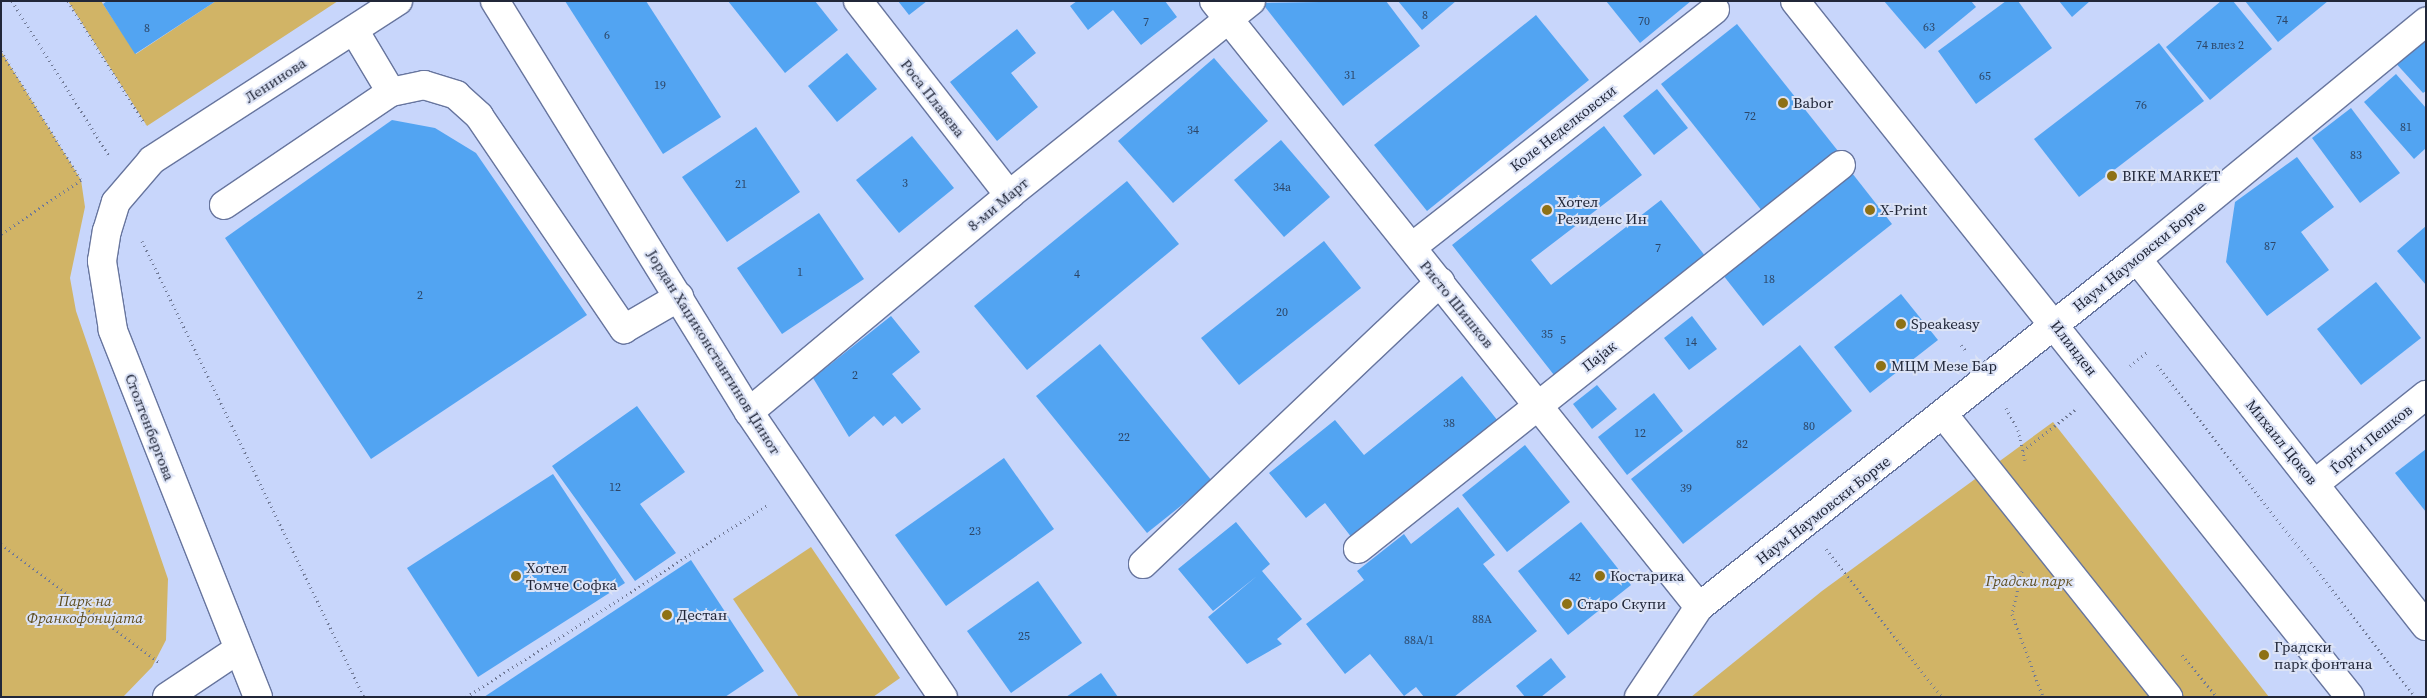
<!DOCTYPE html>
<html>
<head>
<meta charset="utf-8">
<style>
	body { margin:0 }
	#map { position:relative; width:2427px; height:698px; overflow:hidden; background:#c8d6fb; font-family:"Source Serif 4",serif }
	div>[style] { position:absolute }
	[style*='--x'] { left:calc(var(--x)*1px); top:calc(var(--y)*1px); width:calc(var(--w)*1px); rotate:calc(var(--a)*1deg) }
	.green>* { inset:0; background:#d1b466 }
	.building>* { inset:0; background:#52a4f2 }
	.path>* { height:3px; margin-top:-1.5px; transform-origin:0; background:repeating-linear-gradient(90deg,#717a96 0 1px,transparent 0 5px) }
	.roads { filter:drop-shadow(1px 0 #67759e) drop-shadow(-1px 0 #67759e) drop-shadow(0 1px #67759e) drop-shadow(0 -1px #67759e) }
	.minor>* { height:28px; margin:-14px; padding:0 14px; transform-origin:14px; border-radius:14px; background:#fff }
	.dots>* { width:14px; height:14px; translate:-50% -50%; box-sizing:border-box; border:2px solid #dce3f6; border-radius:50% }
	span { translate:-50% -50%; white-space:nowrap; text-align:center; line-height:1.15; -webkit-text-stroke:4px #dce3f6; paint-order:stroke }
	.number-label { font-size:12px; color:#2d4667 }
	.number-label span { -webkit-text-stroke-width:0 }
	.street-label { font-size:15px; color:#212739 }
	.poi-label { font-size:15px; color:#212739 }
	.left { translate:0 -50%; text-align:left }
	.park-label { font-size:15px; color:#5e4d1f; font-style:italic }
	.frame { position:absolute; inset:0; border:2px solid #212739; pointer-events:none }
</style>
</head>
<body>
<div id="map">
	<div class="green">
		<i style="clip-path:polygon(68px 1px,101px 1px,136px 54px,216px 1px,338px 1px,147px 126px)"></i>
		<i style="clip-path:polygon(1px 51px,81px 180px,85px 207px,70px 278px,76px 311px,168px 579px,166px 640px,152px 667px,123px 697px,1px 697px)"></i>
		<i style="clip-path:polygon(2053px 422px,2269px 697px,1691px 697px,1822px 591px)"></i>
		<i style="clip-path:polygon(811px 547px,900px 678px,873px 697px,799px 697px,733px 599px)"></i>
	</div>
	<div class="building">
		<i style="clip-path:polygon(107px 1px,216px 1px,135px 54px,103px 4px)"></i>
		<i style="clip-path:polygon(565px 1px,646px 1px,721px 117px,663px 154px)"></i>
		<i style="clip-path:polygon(728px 1px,815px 1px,838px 30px,785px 73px)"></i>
		<i style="clip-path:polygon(898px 1px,927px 1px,909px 15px)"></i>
		<i style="clip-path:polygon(1077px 1px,1165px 1px,1177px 17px,1141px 45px,1113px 10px,1088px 30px,1070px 6px)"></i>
		<i style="clip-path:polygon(1386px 1px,1420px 46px,1343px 106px,1262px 3px)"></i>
		<i style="clip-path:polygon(1398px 1px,1456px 1px,1422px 30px)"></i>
		<i style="clip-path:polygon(1606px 1px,1691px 1px,1640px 43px)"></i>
		<i style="clip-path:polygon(1884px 1px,1971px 1px,1976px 7px,1925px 49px)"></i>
		<i style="clip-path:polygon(2006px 1px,2018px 1px,2052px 48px,1976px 104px,1938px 51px)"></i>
		<i style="clip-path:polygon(2059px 1px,2090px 1px,2072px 17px)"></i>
		<i style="clip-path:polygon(2221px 1px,2233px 1px,2272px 49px,2210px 100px,2166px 47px)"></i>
		<i style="clip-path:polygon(2245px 1px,2328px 1px,2278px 42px)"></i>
		<i style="clip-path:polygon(1536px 15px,1589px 80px,1427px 211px,1374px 145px)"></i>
		<i style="clip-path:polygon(1737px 24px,1838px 151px,1762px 211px,1661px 84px)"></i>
		<i style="clip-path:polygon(1017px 29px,1036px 53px,1011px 73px,1038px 107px,997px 141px,950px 82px)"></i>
		<i style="clip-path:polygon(2426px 33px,2426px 91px,2423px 93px,2392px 59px)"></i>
		<i style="clip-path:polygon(2159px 43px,2204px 101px,2079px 197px,2034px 139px)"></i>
		<i style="clip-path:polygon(847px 53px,877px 89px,837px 122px,808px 86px)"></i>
		<i style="clip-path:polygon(1214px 58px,1268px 121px,1173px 203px,1118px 141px)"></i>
		<i style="clip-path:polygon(2396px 74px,2426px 108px,2426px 148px,2414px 159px,2364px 102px)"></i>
		<i style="clip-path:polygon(1657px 89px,1688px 128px,1654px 155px,1623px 116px)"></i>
		<i style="clip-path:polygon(2351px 108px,2400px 173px,2360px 203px,2312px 138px)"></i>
		<i style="clip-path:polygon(392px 120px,435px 128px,476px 153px,587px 315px,371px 459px,225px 238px)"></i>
		<i style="clip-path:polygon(1604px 126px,1642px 175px,1531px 260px,1551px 285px,1661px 200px,1706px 257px,1554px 375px,1452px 245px)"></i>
		<i style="clip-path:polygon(756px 127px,800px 192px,727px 242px,682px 177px)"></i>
		<i style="clip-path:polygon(912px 136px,954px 188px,899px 233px,856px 180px)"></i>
		<i style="clip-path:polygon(1281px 140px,1330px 197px,1284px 237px,1234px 180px)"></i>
		<i style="clip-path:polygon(2297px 157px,2334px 207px,2301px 232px,2329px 270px,2267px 316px,2226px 262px,2235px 202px)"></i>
		<i style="clip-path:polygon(1852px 173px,1892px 224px,1763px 326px,1723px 275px)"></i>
		<i style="clip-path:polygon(1127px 181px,1179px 244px,1027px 370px,974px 306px)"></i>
		<i style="clip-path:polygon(819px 213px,864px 279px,782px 334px,737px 268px)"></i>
		<i style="clip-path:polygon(2426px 226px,2426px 285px,2397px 251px)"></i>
		<i style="clip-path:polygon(1324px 241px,1361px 288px,1239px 385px,1201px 338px)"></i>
		<i style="clip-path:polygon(2376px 282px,2421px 338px,2361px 385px,2317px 329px)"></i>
		<i style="clip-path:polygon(1901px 294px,1938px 340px,1870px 393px,1834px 347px)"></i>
		<i style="clip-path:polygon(891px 316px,920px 352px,892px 374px,921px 409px,902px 424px,895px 416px,883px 426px,874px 416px,849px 437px,813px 378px)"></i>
		<i style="clip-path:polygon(1692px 316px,1717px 349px,1689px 370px,1664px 338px)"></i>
		<i style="clip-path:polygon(1100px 344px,1212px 481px,1147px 533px,1036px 396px)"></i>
		<i style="clip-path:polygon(1800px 345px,1852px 411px,1683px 544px,1631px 479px)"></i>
		<i style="clip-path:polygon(1462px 376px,1498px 421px,1352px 538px,1325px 503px,1306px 518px,1269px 473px,1335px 420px,1364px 455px)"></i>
		<i style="clip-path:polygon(1597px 385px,1617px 409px,1592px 429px,1573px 404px)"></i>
		<i style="clip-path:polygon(1654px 393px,1683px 431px,1627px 475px,1598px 437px)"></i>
		<i style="clip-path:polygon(637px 406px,685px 472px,640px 504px,676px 553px,635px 581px,552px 466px)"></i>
		<i style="clip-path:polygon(1525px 445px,1570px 502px,1507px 552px,1462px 495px)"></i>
		<i style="clip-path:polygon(2426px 449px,2426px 512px,2395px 473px)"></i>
		<i style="clip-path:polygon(1004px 458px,1054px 529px,946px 606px,895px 535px)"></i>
		<i style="clip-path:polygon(553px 474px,625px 583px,478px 677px,407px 568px)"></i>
		<i style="clip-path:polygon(1458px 507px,1495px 555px,1483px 564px,1537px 631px,1454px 697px,1424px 697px,1416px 687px,1404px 696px,1370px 654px,1345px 674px,1306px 624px,1364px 580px,1357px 571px,1404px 534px,1411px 544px)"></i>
		<i style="clip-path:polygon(1236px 522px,1270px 564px,1262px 571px,1302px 619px,1277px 639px,1282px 644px,1247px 664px,1208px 617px,1257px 576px,1213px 611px,1178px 569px)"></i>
		<i style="clip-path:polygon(1581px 522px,1631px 585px,1568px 635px,1518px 571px)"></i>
		<i style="clip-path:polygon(691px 560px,764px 671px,725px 697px,484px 697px)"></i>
		<i style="clip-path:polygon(1038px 581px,1082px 643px,1011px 693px,967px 631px)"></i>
		<i style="clip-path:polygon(1551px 658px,1566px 677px,1541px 697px,1525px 697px,1516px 686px)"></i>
		<i style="clip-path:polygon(1101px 673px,1118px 697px,1066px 697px)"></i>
	</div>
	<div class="path">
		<i style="--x:12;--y:1;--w:184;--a:57.9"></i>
		<i style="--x:68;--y:1;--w:145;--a:58"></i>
		<i style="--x:1;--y:51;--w:152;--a:58.2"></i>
		<i style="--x:81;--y:180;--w:97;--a:146"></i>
		<i style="--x:142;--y:241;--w:507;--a:64.04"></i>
		<i style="--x:1961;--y:345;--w:9;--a:49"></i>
		<i style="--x:2157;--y:365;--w:420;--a:52.1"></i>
		<i style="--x:2130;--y:366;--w:22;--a:-39"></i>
		<i style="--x:2006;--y:408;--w:25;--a:61"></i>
		<i style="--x:2018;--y:430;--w:31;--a:77"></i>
		<i style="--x:2023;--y:451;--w:68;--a:-38.4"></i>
		<i style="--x:1;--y:544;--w:197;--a:36.8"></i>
		<i style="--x:1826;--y:549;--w:188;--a:51.9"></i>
		<i style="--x:2022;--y:571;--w:44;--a:103.1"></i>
		<i style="--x:2012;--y:614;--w:89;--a:69.5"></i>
		<i style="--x:2182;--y:655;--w:55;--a:50.2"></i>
		<i style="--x:466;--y:697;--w:359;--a:-32.5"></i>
	</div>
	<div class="roads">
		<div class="minor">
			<i style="--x:495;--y:1;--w:483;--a:58.3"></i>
			<i style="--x:749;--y:412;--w:345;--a:55.8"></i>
			<i style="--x:858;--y:1;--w:246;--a:52.1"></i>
			<i style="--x:1214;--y:1;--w:776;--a:51.33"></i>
			<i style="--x:1795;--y:1;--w:890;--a:51.43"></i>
			<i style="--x:354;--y:30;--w:72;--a:59.2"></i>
			<i style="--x:224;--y:205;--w:202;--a:-34.1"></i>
			<i style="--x:391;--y:92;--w:34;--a:-12"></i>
			<i style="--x:424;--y:85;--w:34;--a:17"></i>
			<i style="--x:456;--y:95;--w:31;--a:42"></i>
			<i style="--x:479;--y:116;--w:258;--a:55.8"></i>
			<i style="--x:624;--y:329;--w:64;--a:-30.2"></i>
			<i style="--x:1412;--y:247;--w:385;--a:-38.1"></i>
			<i style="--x:2137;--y:259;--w:467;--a:51.8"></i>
			<i style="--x:749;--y:412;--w:339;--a:-39.8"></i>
			<i style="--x:1009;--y:195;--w:310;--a:-38.7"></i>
			<i style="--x:1943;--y:414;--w:362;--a:51.5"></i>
			<i style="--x:2316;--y:483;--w:141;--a:-38.7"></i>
			<i style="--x:1358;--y:549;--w:617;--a:-38.49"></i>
			<i style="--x:1143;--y:564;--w:410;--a:-43.5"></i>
			<i style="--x:167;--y:697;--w:83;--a:-33.7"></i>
			<i style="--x:258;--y:697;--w:395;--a:-111.6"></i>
			<i style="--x:113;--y:330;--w:70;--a:-99.1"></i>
			<i style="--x:102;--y:261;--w:30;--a:-81"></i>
			<i style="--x:107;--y:231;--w:30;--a:-73"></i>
			<i style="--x:116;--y:202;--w:55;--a:-49.4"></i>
			<i style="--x:152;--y:160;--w:293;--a:-32.9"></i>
			<i style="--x:1639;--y:697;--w:108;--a:-56.3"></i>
			<i style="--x:1699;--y:607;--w:559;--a:-38.47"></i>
			<i style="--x:2137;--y:259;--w:374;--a:-39.4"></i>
		</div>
	</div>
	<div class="dots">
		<i style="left:1783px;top:103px;background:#8e7115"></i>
		<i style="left:2112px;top:176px;background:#8e7115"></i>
		<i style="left:1547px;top:210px;background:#8e7115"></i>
		<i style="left:1870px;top:210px;background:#8e7115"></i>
		<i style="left:1901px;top:324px;background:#8e7115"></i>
		<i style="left:1881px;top:366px;background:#8e7115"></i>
		<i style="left:516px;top:576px;background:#8e7115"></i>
		<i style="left:1600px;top:576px;background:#8e7115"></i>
		<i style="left:1567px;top:604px;background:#8e7115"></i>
		<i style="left:667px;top:615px;background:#8e7115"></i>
		<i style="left:2264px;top:655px;background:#8e7115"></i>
	</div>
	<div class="number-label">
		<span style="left:1425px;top:16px">8</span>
		<span style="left:2282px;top:21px">74</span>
		<span style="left:1644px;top:22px">70</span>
		<span style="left:1146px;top:23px">7</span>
		<span style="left:1929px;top:28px">63</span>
		<span style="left:147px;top:29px">8</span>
		<span style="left:607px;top:36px">6</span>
		<span style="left:2220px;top:46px">74 влез 2</span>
		<span style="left:1350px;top:76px">31</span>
		<span style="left:1985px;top:77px">65</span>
		<span style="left:660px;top:86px">19</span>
		<span style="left:2141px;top:106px">76</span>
		<span style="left:1750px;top:117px">72</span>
		<span style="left:2406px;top:128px">81</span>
		<span style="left:1193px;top:131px">34</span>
		<span style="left:2356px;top:156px">83</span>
		<span style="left:905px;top:184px">3</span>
		<span style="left:741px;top:185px">21</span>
		<span style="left:1282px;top:188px">34a</span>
		<span style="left:2270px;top:247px">87</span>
		<span style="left:1658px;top:249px">7</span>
		<span style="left:800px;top:273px">1</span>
		<span style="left:1077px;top:275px">4</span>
		<span style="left:1769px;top:280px">18</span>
		<span style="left:420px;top:296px">2</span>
		<span style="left:1282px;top:313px">20</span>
		<span style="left:1547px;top:335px">35</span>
		<span style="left:1563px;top:341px">5</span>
		<span style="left:1691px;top:343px">14</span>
		<span style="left:855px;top:376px">2</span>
		<span style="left:1449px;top:424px">38</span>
		<span style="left:1809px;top:427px">80</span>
		<span style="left:1640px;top:434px">12</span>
		<span style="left:1124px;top:438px">22</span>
		<span style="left:1742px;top:445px">82</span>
		<span style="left:615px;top:488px">12</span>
		<span style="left:1686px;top:489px">39</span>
		<span style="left:975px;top:532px">23</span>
		<span style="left:1575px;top:578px">42</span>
		<span style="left:1482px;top:620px">88A</span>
		<span style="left:1024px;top:637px">25</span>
		<span style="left:1419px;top:641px">88A/1</span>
	</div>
	<div class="street-label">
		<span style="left:275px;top:80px;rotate:-33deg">Ленинова</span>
		<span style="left:933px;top:98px;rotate:52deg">Роса Плавева</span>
		<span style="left:1563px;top:128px;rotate:-38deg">Коле Неделковски</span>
		<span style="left:998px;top:204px;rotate:-40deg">8-ми Март</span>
		<span style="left:2139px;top:256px;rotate:-39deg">Наум Наумовски Борче</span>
		<span style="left:1457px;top:304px;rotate:51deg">Ристо Шишков</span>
		<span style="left:2074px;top:348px;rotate:52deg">Илинден</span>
		<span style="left:714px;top:352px;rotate:58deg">Јордан Хаџиконстантинов Џинот</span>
		<span style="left:1599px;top:356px;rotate:-38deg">Пајак</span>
		<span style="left:150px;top:427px;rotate:69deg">Столтенбергова</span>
		<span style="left:2371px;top:439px;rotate:-39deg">Ѓорѓи Пешков</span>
		<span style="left:2282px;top:442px;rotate:51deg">Михаил Цоков</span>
		<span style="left:1823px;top:510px;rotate:-38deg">Наум Наумовски Борче</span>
	</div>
	<div class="poi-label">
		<span class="left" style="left:1793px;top:103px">Babor</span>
		<span class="left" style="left:2122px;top:176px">BIKE MARKET</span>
		<span class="left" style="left:1557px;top:210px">Хотел<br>Резиденс Ин</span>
		<span class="left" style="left:1880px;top:210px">X-Print</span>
		<span class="left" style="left:1911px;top:324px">Speakeasy</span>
		<span class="left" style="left:1891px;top:366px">МЦМ Мезе Бар</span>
		<span class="left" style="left:526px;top:576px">Хотел<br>Томче Софка</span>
		<span class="left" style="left:1610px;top:576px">Костарика</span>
		<span class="left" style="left:1577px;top:604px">Старо Скупи</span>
		<span class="left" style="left:677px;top:615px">Дестан</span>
		<span class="left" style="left:2274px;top:655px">Градски<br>парк фонтана</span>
	</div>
	<div class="park-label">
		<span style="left:2029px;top:581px">Градски парк</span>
		<span style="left:85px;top:609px">Парк на<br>Франкофонијата</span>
	</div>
	<div class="frame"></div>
</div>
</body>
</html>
